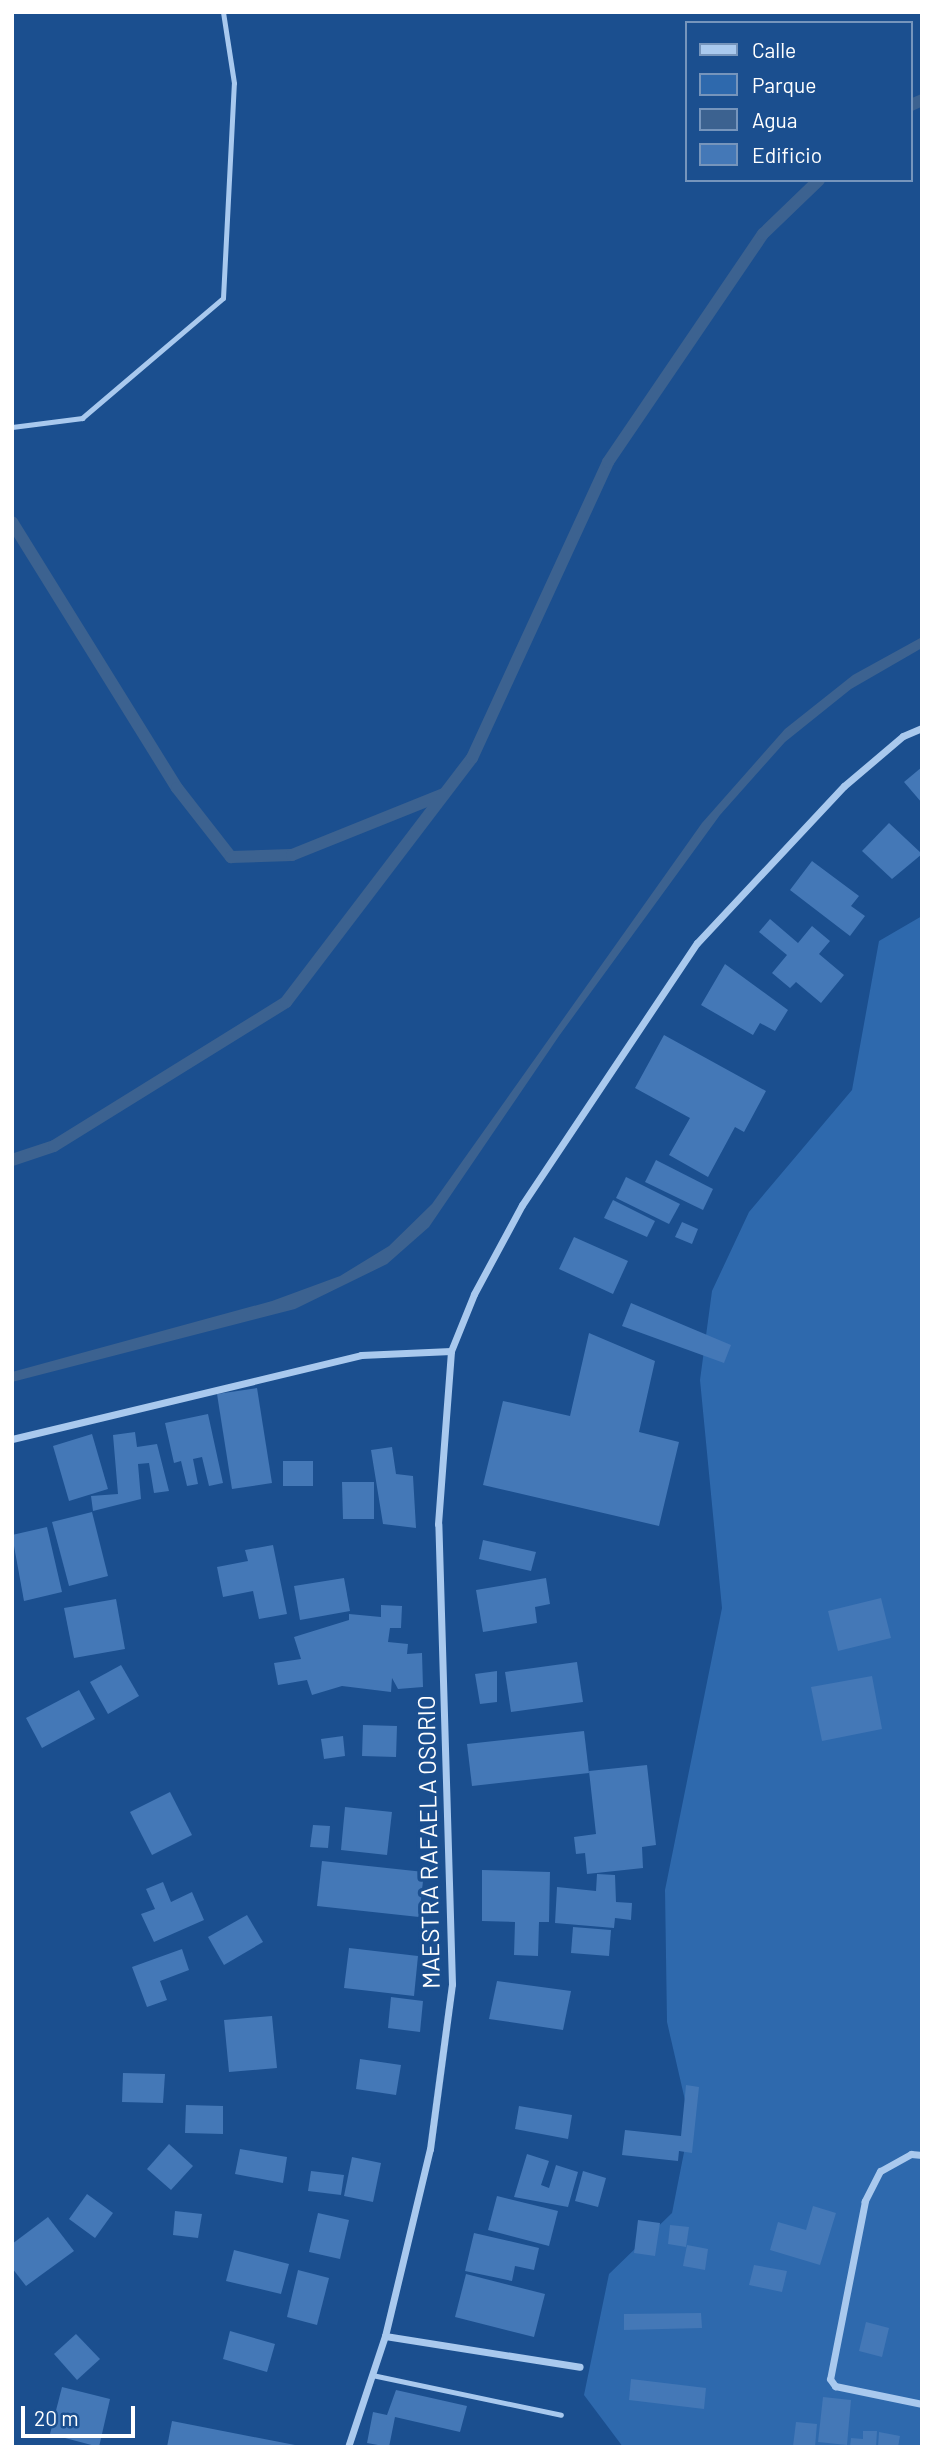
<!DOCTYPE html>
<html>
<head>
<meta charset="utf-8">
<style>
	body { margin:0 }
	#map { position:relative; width:934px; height:2459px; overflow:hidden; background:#1b4f8f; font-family:Barlow,sans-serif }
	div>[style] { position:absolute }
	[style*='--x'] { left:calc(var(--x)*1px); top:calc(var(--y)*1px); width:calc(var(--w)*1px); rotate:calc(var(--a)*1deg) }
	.green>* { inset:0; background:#2e69ad }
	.water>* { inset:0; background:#3c6290 }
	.stream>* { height:12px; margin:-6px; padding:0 6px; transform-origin:6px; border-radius:6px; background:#3c6290 }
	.building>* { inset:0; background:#4478b7 }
	.service>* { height:5px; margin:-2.5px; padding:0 2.5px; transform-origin:2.5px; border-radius:2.5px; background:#a9c9ee }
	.minor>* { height:7px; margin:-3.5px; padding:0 3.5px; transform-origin:3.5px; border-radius:3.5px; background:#a9c9ee }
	span { translate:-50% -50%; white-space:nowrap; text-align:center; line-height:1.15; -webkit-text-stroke:7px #1b4f8f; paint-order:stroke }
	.street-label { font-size:24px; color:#fff }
	.frame { position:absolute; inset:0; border:14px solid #fff; pointer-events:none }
	.legend { position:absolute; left:685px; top:21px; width:228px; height:161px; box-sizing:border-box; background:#1b4f8f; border:2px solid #7695bc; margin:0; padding:9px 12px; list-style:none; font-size:21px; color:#fff }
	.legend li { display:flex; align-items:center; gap:14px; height:35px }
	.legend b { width:35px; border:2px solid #7695bc }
	.scale { position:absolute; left:21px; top:2406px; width:114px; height:32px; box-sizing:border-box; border:4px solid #fff; border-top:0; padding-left:9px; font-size:21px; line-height:24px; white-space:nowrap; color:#fff; -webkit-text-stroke:5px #1b4f8f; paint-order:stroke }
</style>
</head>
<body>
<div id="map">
	<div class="green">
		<i style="clip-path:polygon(922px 916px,922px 2447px,623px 2447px,584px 2395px,609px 2274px,672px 2213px,690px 2122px,667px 2022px,665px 1890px,722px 1608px,700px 1380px,712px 1291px,749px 1212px,852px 1090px,879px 941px)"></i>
	</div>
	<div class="water">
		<i style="clip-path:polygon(922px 637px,922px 648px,851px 689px,785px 742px,720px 815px,559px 1036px,429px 1227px,387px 1264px,295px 1309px,12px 1382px,12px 1372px,272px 1301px,340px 1276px,389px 1246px,432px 1204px,702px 823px,785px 729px,853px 675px)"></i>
	</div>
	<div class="stream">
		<i style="--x:911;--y:105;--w:12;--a:-24"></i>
		<i style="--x:12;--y:522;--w:313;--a:58.2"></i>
		<i style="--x:177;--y:788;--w:88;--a:52"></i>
		<i style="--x:231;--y:857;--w:61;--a:-1.9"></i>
		<i style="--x:292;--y:855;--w:164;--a:-21.9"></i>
		<i style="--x:12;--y:1160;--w:44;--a:-18.4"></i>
		<i style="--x:54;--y:1146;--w:273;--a:-31.8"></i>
		<i style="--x:286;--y:1002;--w:307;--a:-52.7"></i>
		<i style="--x:472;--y:758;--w:326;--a:-65.3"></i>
		<i style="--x:608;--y:462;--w:276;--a:-55.8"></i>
		<i style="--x:763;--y:234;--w:78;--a:-44"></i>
	</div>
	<div class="building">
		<i style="clip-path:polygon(922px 767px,922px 803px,904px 782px)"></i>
		<i style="clip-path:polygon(889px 823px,922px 854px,892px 879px,862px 851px)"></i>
		<i style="clip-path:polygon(812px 861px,859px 896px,851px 906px,865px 916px,850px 936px,790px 890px)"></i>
		<i style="clip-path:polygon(770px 919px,798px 943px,812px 926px,830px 941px,819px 954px,844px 975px,821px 1003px,796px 982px,790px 988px,772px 973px,787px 955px,759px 932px)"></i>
		<i style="clip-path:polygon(725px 964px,788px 1010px,775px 1031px,760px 1023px,753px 1035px,701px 1005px)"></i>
		<i style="clip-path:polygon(664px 1035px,766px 1091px,744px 1132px,735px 1127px,708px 1177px,669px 1155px,690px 1118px,635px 1088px)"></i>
		<i style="clip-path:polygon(656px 1160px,713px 1189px,703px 1210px,645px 1182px)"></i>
		<i style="clip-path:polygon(626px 1177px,680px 1204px,669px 1224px,616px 1198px)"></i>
		<i style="clip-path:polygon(613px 1200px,655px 1221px,647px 1237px,604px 1218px)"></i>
		<i style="clip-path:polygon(682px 1222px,698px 1229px,692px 1244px,675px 1237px)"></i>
		<i style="clip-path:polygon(574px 1237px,628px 1261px,613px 1294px,559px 1269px)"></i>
		<i style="clip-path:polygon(631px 1303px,731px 1345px,724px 1363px,622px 1326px)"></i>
		<i style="clip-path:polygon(589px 1333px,655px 1361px,639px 1432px,679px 1442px,659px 1526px,483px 1485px,503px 1401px,570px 1416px)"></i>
		<i style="clip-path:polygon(257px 1388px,272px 1483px,232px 1489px,217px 1394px)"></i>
		<i style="clip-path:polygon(208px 1414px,223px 1483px,209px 1486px,202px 1457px,193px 1459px,198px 1484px,187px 1486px,181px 1461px,174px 1463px,165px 1423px)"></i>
		<i style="clip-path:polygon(135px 1432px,137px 1447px,157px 1444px,169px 1491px,154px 1493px,149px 1463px,138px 1464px,141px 1499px,93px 1511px,91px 1496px,118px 1494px,113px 1435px)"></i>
		<i style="clip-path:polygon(92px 1434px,108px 1489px,69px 1501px,53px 1446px)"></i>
		<i style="clip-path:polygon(392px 1447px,396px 1474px,413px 1476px,416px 1528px,383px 1524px,371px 1450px)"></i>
		<i style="clip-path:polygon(283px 1461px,313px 1461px,313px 1486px,283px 1486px)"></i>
		<i style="clip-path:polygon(342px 1482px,374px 1482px,374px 1519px,343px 1519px)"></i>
		<i style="clip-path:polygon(92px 1512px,108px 1576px,69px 1586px,52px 1522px)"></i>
		<i style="clip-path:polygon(47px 1527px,62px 1592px,24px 1601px,12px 1535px)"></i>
		<i style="clip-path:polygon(483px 1540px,536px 1552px,531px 1571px,479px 1559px)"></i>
		<i style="clip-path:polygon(273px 1545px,287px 1614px,259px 1619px,253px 1591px,223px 1597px,217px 1567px,248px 1561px,245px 1550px)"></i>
		<i style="clip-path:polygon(344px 1578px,350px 1611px,300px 1620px,294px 1586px)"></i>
		<i style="clip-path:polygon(546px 1578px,550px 1604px,535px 1607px,537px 1623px,483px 1632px,476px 1590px)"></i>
		<i style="clip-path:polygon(881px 1598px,891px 1638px,838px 1651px,828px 1611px)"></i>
		<i style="clip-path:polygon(116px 1599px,125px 1649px,74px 1658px,64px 1608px)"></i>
		<i style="clip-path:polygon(381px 1605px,402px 1606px,401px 1628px,390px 1628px,388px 1642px,408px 1644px,407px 1654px,422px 1653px,423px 1687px,398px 1689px,392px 1678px,391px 1692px,342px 1686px,312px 1695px,307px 1680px,278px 1685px,274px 1663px,301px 1659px,294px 1637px,349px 1620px,349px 1614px,381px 1617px)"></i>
		<i style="clip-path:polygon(577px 1662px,583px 1702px,511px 1712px,505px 1672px)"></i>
		<i style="clip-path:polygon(121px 1665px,139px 1696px,108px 1714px,90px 1682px)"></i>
		<i style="clip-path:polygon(497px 1671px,497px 1702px,480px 1704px,475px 1674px)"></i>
		<i style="clip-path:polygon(872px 1676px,882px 1729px,822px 1741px,811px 1687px)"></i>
		<i style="clip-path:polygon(79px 1690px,95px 1719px,42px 1748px,26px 1718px)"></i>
		<i style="clip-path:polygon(363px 1725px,397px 1726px,396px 1757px,362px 1756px)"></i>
		<i style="clip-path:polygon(584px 1731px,589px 1773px,472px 1786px,467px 1744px)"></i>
		<i style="clip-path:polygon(343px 1736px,345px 1756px,324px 1759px,321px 1739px)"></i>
		<i style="clip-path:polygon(647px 1765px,656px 1845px,642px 1847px,643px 1868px,587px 1874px,585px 1853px,576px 1854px,574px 1837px,596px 1834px,589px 1771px)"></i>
		<i style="clip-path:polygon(170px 1792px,192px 1835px,152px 1855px,130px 1812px)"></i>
		<i style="clip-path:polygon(345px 1807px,392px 1812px,387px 1855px,341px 1850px)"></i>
		<i style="clip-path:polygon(313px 1825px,330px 1826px,328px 1848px,310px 1847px)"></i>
		<i style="clip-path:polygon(322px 1861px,424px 1872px,419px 1917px,317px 1906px)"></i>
		<i style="clip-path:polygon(482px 1870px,550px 1872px,549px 1922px,539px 1922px,538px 1956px,514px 1955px,515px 1922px,482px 1921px)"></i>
		<i style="clip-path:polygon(597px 1874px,615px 1875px,616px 1902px,632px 1903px,631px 1920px,615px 1918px,614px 1928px,555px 1923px,557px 1887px,596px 1891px)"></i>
		<i style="clip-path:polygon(163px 1882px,171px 1902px,192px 1892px,204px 1920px,154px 1942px,141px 1914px,155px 1909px,146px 1889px)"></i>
		<i style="clip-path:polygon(247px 1915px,263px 1942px,224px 1965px,208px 1937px)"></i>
		<i style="clip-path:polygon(573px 1927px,611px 1930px,609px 1956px,571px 1953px)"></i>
		<i style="clip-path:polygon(349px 1948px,418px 1956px,414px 1996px,344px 1988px)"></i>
		<i style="clip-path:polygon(182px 1949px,189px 1970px,160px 1981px,167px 2000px,147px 2007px,132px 1967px)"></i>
		<i style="clip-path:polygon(497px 1981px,571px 1991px,563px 2030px,489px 2019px)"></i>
		<i style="clip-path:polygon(391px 1997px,423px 2001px,420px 2032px,388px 2028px)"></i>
		<i style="clip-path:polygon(272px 2016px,277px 2068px,229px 2072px,224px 2020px)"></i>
		<i style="clip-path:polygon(360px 2059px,401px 2065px,396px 2095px,356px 2089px)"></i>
		<i style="clip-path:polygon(123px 2073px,165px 2074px,163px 2103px,122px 2102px)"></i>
		<i style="clip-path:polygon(686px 2085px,699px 2087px,692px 2153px,679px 2151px,678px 2161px,622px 2155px,625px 2130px,681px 2136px)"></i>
		<i style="clip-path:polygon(186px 2105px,223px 2106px,223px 2134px,185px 2133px)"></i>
		<i style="clip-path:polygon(519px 2106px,572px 2115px,568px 2139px,515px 2129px)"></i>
		<i style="clip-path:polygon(169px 2144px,193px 2166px,171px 2190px,147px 2169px)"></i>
		<i style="clip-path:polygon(240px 2149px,287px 2157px,283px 2183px,235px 2174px)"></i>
		<i style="clip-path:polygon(527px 2154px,549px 2161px,541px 2185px,549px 2188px,556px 2165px,578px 2172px,568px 2207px,514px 2197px)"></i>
		<i style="clip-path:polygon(352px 2157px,381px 2163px,373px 2202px,344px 2196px)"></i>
		<i style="clip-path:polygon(311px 2171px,344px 2175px,341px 2195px,308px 2191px)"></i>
		<i style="clip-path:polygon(583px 2171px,606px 2178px,598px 2207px,575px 2201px)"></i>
		<i style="clip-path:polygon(87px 2194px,113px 2213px,95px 2238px,69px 2219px)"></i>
		<i style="clip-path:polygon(497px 2196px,558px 2211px,549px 2246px,488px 2230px)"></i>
		<i style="clip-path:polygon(813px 2206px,836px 2213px,820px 2265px,770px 2250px,778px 2222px,806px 2230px)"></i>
		<i style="clip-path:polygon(175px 2211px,202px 2214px,198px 2238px,173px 2235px)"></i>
		<i style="clip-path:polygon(318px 2213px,349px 2220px,340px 2259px,309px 2252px)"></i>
		<i style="clip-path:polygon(48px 2217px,74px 2251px,26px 2286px,12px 2268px,12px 2244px)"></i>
		<i style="clip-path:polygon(638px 2220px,660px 2223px,655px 2256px,634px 2253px)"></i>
		<i style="clip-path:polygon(670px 2225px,689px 2227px,686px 2247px,668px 2244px)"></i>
		<i style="clip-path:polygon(474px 2233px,539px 2248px,534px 2270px,515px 2266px,512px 2281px,465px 2271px)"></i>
		<i style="clip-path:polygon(687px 2245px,708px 2249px,705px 2270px,683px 2266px)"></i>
		<i style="clip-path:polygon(234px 2250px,289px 2264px,281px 2294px,226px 2281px)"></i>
		<i style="clip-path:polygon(754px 2265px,787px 2271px,782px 2292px,749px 2285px)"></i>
		<i style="clip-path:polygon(298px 2270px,329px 2278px,317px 2325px,287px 2317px)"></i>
		<i style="clip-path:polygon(466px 2274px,545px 2294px,534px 2337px,455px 2317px)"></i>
		<i style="clip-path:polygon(701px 2313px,702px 2328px,624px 2330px,624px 2314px)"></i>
		<i style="clip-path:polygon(866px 2322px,889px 2328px,882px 2357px,859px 2351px)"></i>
		<i style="clip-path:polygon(230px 2331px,275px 2344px,267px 2372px,223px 2359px)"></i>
		<i style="clip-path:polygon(76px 2334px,100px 2359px,77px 2380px,54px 2354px)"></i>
		<i style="clip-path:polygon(631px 2379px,706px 2388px,704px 2409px,629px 2400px)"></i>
		<i style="clip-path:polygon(62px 2387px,110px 2399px,99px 2447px,50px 2434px)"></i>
		<i style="clip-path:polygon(396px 2390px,467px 2406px,460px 2432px,395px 2417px,389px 2447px,367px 2443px,373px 2412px,387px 2415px)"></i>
		<i style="clip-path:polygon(823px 2397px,851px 2400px,847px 2445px,818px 2442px)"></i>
		<i style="clip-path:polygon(172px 2421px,295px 2445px,295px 2447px,167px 2447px)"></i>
		<i style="clip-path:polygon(796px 2422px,817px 2424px,815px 2447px,793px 2446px)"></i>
		<i style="clip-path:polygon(863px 2431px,877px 2431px,876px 2447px,850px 2447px,851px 2438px,863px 2439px)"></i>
		<i style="clip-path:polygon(879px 2432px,900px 2436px,898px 2447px,878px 2447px)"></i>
	</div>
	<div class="service">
		<i style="--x:12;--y:427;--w:71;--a:-7.3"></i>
		<i style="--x:82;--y:418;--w:185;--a:-40.4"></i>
		<i style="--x:223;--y:298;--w:215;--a:-87.1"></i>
		<i style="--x:234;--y:83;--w:72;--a:-98.8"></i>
		<i style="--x:372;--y:2375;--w:193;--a:11.9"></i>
	</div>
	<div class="minor">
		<i style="--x:12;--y:1439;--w:359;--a:-13.5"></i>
		<i style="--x:361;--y:1355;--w:90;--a:-2.5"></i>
		<i style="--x:922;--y:2155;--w:11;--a:-175"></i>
		<i style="--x:911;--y:2154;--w:35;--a:151"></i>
		<i style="--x:880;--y:2171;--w:34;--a:117"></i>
		<i style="--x:865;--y:2201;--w:181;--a:101.1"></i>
		<i style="--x:830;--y:2379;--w:9;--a:54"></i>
		<i style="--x:835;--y:2386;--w:89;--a:11.7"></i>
		<i style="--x:385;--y:2336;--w:197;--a:9"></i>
		<i style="--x:348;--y:2447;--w:117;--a:-71.6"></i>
		<i style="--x:385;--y:2336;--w:192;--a:-76.5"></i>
		<i style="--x:430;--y:2149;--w:166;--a:-82.4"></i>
		<i style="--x:452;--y:1984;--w:460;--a:-91.7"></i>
		<i style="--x:438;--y:1524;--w:173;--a:-85.7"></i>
		<i style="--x:451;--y:1351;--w:61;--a:-68"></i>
		<i style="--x:474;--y:1294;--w:101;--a:-61.7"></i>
		<i style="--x:522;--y:1205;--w:315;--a:-56.3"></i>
		<i style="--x:697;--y:943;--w:215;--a:-46.9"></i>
		<i style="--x:844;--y:786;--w:77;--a:-40.3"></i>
		<i style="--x:903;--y:736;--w:21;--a:-23"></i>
	</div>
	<div class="street-label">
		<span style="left:428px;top:1842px;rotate:-91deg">MAESTRA RAFAELA OSORIO</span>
	</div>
	<div class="frame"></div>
	<ul class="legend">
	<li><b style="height:9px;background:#a9c9ee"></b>Calle</li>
	<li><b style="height:19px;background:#2e69ad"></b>Parque</li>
	<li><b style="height:19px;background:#3c6290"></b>Agua</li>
	<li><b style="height:19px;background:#4478b7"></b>Edificio</li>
	</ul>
	<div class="scale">20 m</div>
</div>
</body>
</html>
